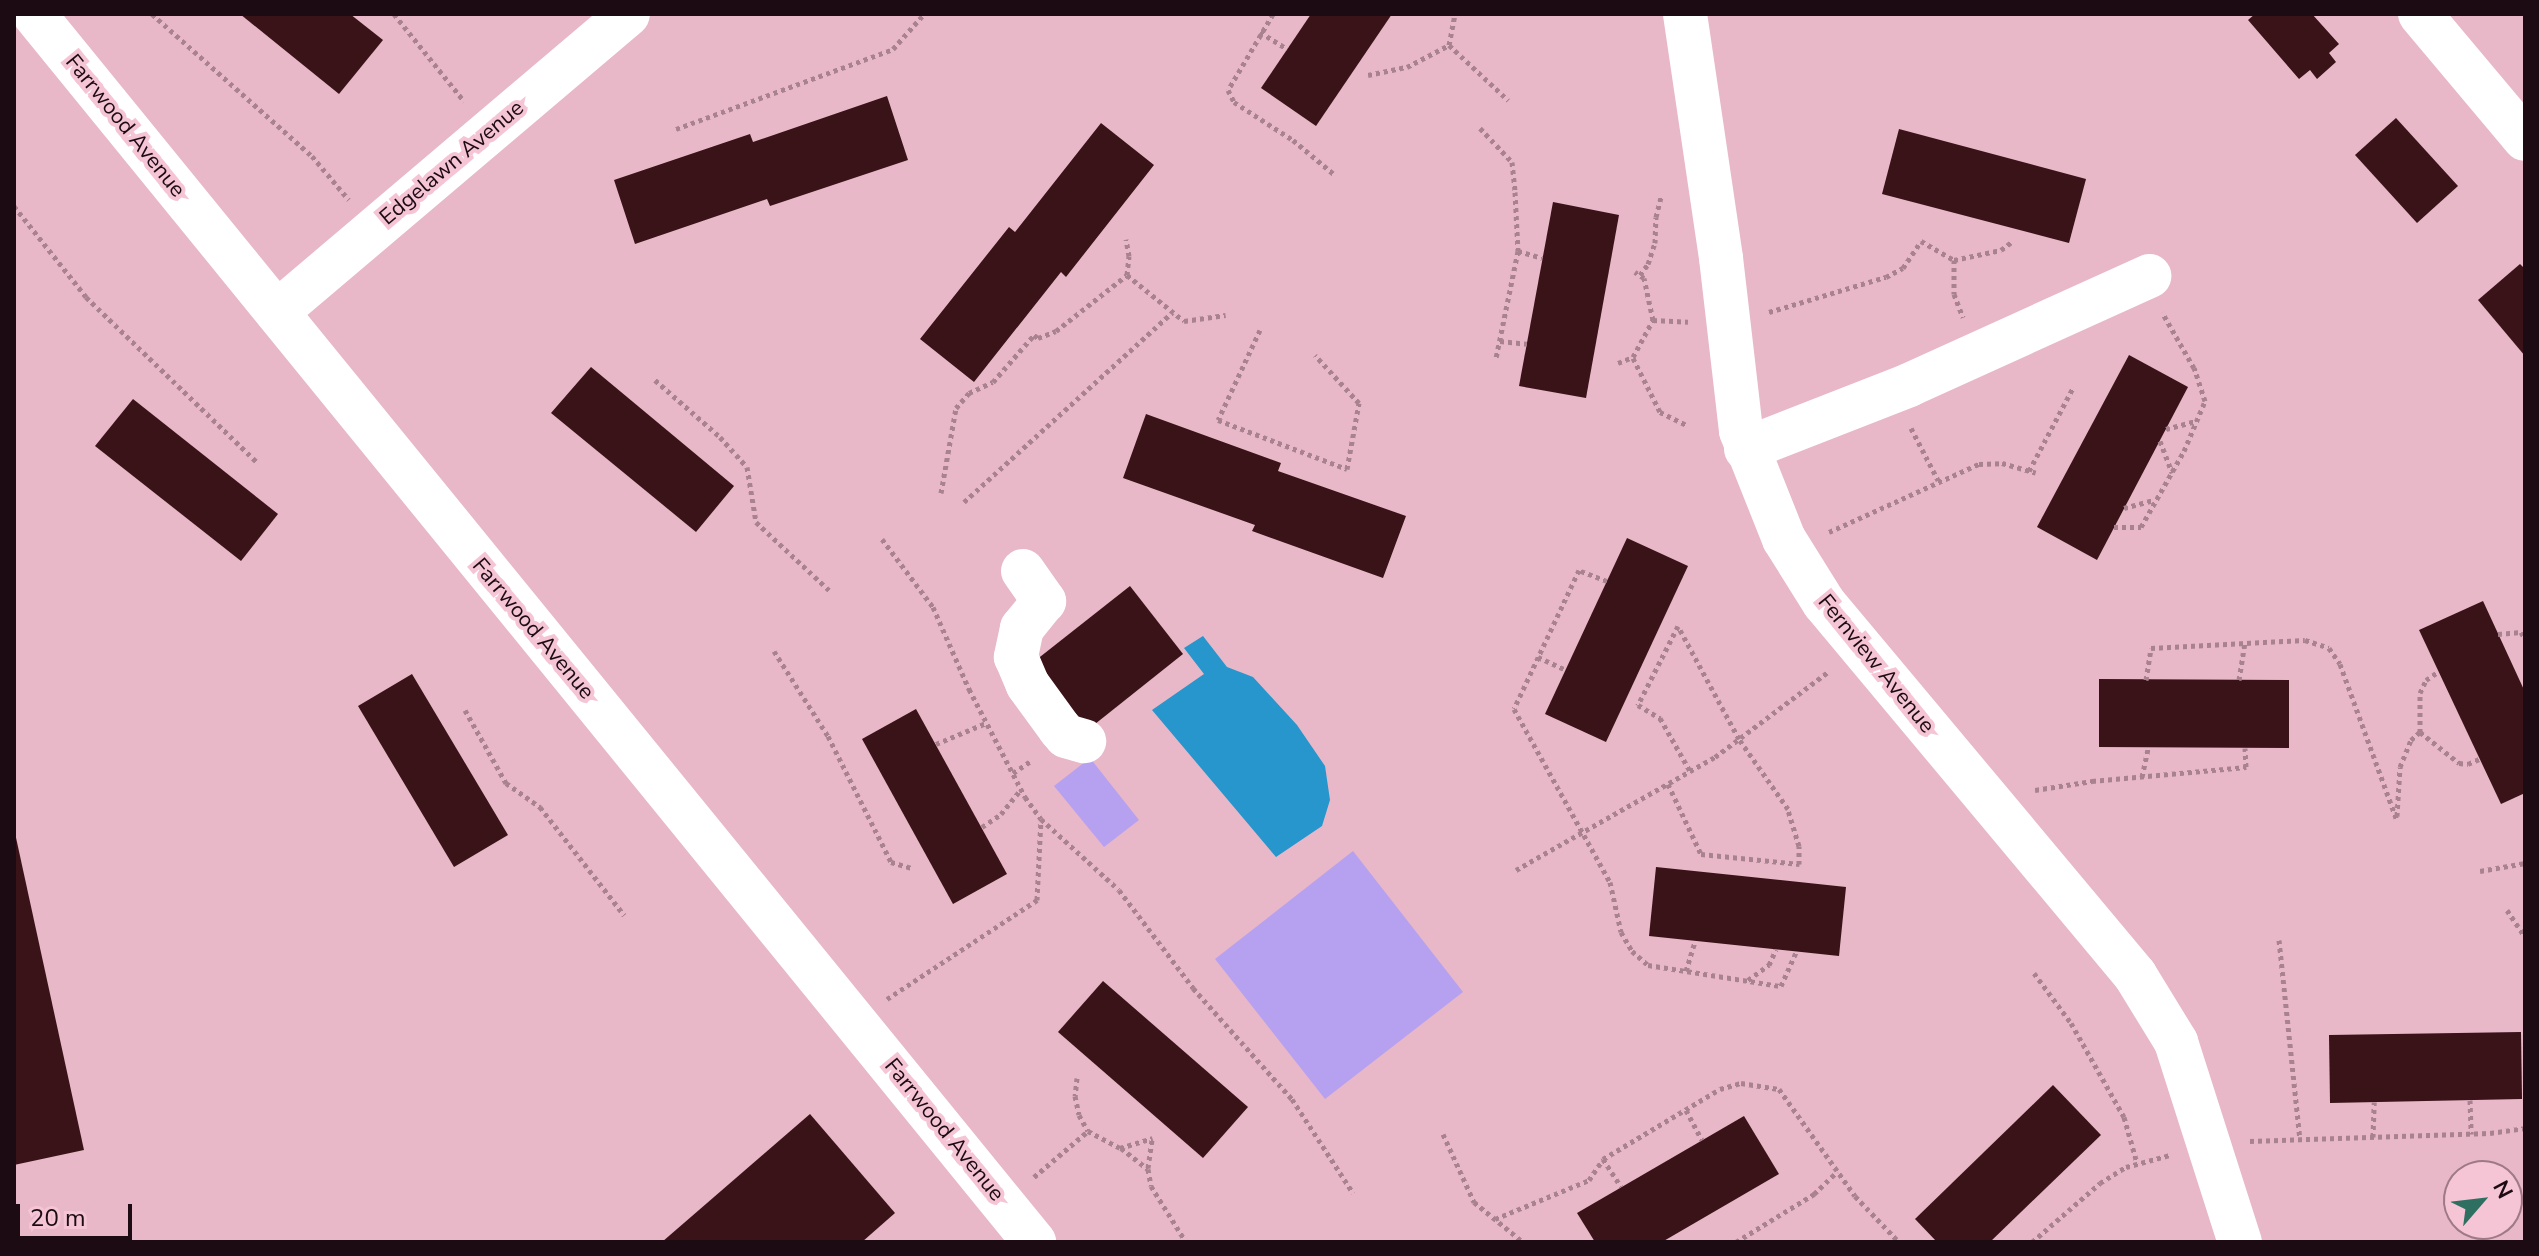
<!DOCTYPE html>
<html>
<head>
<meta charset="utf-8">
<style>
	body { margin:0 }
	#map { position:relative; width:2539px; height:1256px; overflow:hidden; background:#e8b7c8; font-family:"Nunito Sans",sans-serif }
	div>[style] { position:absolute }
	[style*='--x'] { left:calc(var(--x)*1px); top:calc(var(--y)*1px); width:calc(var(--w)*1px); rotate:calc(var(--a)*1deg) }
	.green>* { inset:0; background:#b6a1f0 }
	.water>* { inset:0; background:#2796cc }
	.building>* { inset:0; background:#391318 }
	.path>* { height:5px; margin-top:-2.5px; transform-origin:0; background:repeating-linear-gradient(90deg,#a98290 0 4px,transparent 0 8px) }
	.minor>* { height:44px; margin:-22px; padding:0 22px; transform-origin:22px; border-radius:22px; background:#fff }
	span { translate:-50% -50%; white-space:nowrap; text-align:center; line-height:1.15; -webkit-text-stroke:8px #f5c4d5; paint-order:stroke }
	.street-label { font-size:22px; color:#1c0b12 }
	.frame { position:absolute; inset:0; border:16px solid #1c0b12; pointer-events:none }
	.north { position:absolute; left:2443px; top:1160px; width:80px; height:80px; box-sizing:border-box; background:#f5c4d5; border:2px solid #9e7a87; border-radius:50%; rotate:62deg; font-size:22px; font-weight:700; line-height:32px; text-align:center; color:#1c0b12 }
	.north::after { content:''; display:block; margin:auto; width:28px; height:36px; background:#2d7061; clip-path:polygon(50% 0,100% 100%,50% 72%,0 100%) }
	.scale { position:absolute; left:16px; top:1204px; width:116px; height:36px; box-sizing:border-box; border:4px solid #1c0b12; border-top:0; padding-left:10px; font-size:24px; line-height:28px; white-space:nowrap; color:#1c0b12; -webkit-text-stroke:6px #f5c4d5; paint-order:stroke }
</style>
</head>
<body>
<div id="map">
	<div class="green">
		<i style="clip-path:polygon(1090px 758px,1139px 820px,1104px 847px,1054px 786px)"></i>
		<i style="clip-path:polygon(1353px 851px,1463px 992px,1325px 1099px,1215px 959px)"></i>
	</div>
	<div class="water">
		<i style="clip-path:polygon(1203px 636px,1227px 667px,1253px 677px,1297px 725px,1325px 766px,1330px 800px,1322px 826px,1276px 857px,1152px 710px,1204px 674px,1184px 648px)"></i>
	</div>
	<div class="building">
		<i style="clip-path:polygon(240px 14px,350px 14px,383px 40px,339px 94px)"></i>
		<i style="clip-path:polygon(1311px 14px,1392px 14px,1316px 126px,1261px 88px)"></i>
		<i style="clip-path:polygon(2255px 14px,2312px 14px,2339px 44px,2329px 53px,2336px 62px,2317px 79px,2310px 70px,2299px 79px,2248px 20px)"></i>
		<i style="clip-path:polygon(887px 96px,908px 160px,770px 206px,767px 199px,635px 244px,614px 180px,750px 134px,753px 142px)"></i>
		<i style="clip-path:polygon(2396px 118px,2458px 186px,2417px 223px,2355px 155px)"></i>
		<i style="clip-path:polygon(1101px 123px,1154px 165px,1066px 277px,1061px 272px,974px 382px,920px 339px,1009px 227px,1015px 232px)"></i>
		<i style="clip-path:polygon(1899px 129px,2086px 179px,2069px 243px,1882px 194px)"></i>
		<i style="clip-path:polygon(1553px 202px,1619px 215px,1586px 398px,1519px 386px)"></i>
		<i style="clip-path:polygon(2520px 264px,2525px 269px,2525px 356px,2478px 300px)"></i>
		<i style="clip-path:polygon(2129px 355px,2188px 387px,2097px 560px,2037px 527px)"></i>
		<i style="clip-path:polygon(591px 367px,734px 486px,696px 532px,551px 413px)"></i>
		<i style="clip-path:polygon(133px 399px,278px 514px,241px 561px,95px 446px)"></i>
		<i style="clip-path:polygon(1146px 414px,1281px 463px,1278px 471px,1406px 516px,1383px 578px,1252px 531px,1255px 525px,1123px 478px)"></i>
		<i style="clip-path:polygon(1627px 538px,1688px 566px,1606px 742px,1545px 714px)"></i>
		<i style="clip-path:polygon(1130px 586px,1183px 654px,1085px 732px,1031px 664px)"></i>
		<i style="clip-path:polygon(2483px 601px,2525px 692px,2525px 793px,2501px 804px,2419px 630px)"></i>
		<i style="clip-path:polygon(412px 674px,508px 835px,454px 867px,358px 706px)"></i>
		<i style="clip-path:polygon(2099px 679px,2289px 680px,2289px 748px,2099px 747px)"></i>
		<i style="clip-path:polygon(916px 709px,1007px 874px,953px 904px,862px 739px)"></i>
		<i style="clip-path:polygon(15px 833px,84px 1150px,14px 1165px,14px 834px)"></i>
		<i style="clip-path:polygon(1656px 867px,1846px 887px,1839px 956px,1649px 936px)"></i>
		<i style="clip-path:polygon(1103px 981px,1248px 1107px,1203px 1158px,1058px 1032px)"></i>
		<i style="clip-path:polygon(2521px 1032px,2522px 1099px,2330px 1103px,2329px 1035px)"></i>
		<i style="clip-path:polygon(2053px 1085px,2101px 1135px,1990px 1242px,1937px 1242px,1915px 1219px)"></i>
		<i style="clip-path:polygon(810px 1114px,895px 1213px,862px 1242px,662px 1242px)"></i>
		<i style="clip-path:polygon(1744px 1116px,1779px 1174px,1662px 1242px,1595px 1242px,1577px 1213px)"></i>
	</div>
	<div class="path">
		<i style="--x:152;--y:14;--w:214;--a:41.6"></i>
		<i style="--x:312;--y:156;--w:57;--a:49.9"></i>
		<i style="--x:394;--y:14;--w:112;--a:51.2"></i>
		<i style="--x:1273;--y:14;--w:88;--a:120.6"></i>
		<i style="--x:1228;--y:90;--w:13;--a:63"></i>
		<i style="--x:1234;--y:102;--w:70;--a:32.8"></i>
		<i style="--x:1293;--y:140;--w:55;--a:39.8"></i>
		<i style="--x:1260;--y:32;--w:32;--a:32"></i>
		<i style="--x:1449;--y:45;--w:81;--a:43"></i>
		<i style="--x:1368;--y:75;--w:40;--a:-12"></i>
		<i style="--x:1407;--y:67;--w:47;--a:-27.6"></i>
		<i style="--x:1449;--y:45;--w:32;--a:-79"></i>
		<i style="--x:1480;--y:128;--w:47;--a:46.7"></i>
		<i style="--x:1512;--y:162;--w:30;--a:84"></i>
		<i style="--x:1515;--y:192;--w:59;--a:87.1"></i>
		<i style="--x:1518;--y:251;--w:109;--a:101.6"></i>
		<i style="--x:676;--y:129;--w:231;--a:-20.2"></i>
		<i style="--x:893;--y:49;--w:47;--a:-48.5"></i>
		<i style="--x:14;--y:206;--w:116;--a:51.6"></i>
		<i style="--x:86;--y:297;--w:239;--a:44"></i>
		<i style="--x:1518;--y:251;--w:25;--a:16"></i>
		<i style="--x:1954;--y:260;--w:34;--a:90"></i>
		<i style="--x:1954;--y:294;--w:25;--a:69"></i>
		<i style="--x:1127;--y:275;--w:73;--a:38.9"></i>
		<i style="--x:1184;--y:321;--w:42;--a:-8.1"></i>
		<i style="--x:1640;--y:275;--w:14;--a:-54"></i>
		<i style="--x:1648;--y:264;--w:22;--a:-72"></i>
		<i style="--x:1655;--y:243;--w:26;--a:-88"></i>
		<i style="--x:1656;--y:217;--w:21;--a:-76"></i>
		<i style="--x:1769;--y:312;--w:122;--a:-16.7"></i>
		<i style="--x:1886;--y:277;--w:19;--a:-28"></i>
		<i style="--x:1903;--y:268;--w:32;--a:-56"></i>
		<i style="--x:1921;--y:241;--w:38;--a:30"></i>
		<i style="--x:1954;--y:260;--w:48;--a:-12"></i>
		<i style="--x:2001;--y:250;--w:15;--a:-37"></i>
		<i style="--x:1653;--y:320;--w:35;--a:3"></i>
		<i style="--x:1260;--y:330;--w:99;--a:115"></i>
		<i style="--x:1218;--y:420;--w:138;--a:20.8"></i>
		<i style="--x:1347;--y:469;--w:67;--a:-79.7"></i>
		<i style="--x:1359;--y:403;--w:65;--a:-132.5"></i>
		<i style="--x:1500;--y:341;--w:27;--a:6"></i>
		<i style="--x:1633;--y:358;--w:60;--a:63.4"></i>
		<i style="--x:1660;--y:412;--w:30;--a:26"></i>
		<i style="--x:1618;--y:363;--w:16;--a:-22"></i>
		<i style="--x:1633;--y:357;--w:42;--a:-61.6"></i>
		<i style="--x:1653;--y:320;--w:43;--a:-102.1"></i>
		<i style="--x:1644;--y:278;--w:11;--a:-146"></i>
		<i style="--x:655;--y:380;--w:86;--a:41.2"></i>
		<i style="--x:720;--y:437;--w:40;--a:48"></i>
		<i style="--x:747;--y:467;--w:56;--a:80.7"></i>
		<i style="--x:756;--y:522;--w:103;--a:43"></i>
		<i style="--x:1911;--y:428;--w:59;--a:62.6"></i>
		<i style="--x:2166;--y:429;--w:31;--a:-15"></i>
		<i style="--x:2160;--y:441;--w:34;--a:69"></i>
		<i style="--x:2029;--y:471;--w:94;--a:-62.1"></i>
		<i style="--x:941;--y:493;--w:86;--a:-80"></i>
		<i style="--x:956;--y:408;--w:20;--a:-49"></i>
		<i style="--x:969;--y:393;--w:26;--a:-25"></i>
		<i style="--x:993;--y:382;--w:62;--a:-48.9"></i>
		<i style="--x:1034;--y:335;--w:5;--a:37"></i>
		<i style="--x:1038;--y:338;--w:19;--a:-21"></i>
		<i style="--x:1056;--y:331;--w:90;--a:-38.3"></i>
		<i style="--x:1127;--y:275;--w:19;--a:-84"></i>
		<i style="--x:1129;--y:256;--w:17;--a:-100"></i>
		<i style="--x:964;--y:502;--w:282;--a:-42.3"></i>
		<i style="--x:2124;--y:508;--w:31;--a:-15"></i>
		<i style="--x:2114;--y:527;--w:27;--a:0"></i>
		<i style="--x:2141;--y:527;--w:87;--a:-60.5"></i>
		<i style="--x:2184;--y:451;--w:54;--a:-67.2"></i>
		<i style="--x:2205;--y:401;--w:35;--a:-108"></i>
		<i style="--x:2194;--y:368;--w:64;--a:-119.7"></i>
		<i style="--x:1829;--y:532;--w:165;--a:-24.4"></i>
		<i style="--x:1979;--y:464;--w:23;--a:-2"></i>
		<i style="--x:2002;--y:463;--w:35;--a:16"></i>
		<i style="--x:882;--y:539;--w:85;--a:53.1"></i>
		<i style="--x:933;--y:607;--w:90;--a:66.3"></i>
		<i style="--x:969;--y:689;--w:122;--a:62.6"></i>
		<i style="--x:1025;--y:797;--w:27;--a:54"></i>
		<i style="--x:1041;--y:819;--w:105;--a:42.3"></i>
		<i style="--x:1119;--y:890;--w:123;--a:52.9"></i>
		<i style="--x:1193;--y:988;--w:149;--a:48.3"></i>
		<i style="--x:1292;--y:1099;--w:112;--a:57"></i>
		<i style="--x:1607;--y:581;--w:30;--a:-159"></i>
		<i style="--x:1579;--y:570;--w:153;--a:115.1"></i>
		<i style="--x:1514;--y:709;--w:198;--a:61"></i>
		<i style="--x:1610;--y:882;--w:51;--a:77.6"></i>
		<i style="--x:1621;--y:932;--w:22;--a:60"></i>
		<i style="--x:1632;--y:951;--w:21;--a:41"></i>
		<i style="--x:1648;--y:965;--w:135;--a:9"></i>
		<i style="--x:1781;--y:986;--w:37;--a:-66"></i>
		<i style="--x:1678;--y:626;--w:89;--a:116.9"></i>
		<i style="--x:1638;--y:705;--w:26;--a:31"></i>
		<i style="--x:1660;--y:718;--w:61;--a:60.5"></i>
		<i style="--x:2498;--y:634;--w:23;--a:-5"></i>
		<i style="--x:2521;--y:632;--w:8;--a:60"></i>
		<i style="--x:774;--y:651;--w:101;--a:57.6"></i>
		<i style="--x:828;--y:736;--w:141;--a:63.4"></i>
		<i style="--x:891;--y:862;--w:22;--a:16"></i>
		<i style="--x:1538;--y:657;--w:31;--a:25"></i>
		<i style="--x:2146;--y:680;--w:32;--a:-81"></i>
		<i style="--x:2151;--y:648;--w:154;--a:-3"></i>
		<i style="--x:2305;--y:640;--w:25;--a:18"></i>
		<i style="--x:2329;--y:648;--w:19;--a:55"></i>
		<i style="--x:2340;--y:664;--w:167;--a:70"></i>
		<i style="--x:2239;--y:680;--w:37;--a:-81"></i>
		<i style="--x:465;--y:710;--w:84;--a:60.7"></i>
		<i style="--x:506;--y:783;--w:42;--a:35.2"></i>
		<i style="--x:540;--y:807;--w:137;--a:52.1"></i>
		<i style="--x:2420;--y:732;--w:50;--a:38.5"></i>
		<i style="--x:2459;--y:763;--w:9;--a:6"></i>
		<i style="--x:2468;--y:764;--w:12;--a:-24"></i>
		<i style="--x:936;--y:744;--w:54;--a:-22.8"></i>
		<i style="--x:1013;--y:773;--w:23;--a:-34"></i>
		<i style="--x:2142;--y:777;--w:30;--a:-78"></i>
		<i style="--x:1668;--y:784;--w:77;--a:64.8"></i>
		<i style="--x:1701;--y:854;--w:99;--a:5.8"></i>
		<i style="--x:1799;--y:864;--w:18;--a:-90"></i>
		<i style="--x:1799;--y:846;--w:39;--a:-107"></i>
		<i style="--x:1788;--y:809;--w:85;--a:-125"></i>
		<i style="--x:1739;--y:739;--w:128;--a:-118.4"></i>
		<i style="--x:2035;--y:790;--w:58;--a:-9"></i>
		<i style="--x:2092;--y:781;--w:155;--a:-5.2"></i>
		<i style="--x:2246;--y:767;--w:19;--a:-93"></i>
		<i style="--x:2397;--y:816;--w:49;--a:-86.5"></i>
		<i style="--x:2400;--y:767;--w:29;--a:-68"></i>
		<i style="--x:2411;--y:740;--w:12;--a:-42"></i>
		<i style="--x:2420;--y:732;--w:39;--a:-90"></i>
		<i style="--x:2420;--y:693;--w:14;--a:-65"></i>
		<i style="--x:2426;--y:680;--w:14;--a:-34"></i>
		<i style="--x:982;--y:827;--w:23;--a:-34"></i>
		<i style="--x:1001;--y:814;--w:32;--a:-51"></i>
		<i style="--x:1516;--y:870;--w:229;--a:-29.6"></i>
		<i style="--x:1715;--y:757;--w:141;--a:-37"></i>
		<i style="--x:2480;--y:871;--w:46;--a:-10.1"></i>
		<i style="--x:2507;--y:910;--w:32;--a:56"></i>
		<i style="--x:2279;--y:940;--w:200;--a:84"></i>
		<i style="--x:1686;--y:971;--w:31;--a:-73"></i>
		<i style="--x:2034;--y:973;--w:62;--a:53.5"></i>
		<i style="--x:2071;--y:1023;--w:108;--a:60.6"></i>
		<i style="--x:2124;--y:1117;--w:48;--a:74.2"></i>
		<i style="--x:1748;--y:980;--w:26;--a:-36"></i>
		<i style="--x:1769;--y:965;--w:17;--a:-66"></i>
		<i style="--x:887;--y:999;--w:180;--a:-33.4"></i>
		<i style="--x:1037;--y:900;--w:81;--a:-87.2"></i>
		<i style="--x:1077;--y:1078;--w:18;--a:96"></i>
		<i style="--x:1075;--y:1096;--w:19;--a:78"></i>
		<i style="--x:1079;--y:1115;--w:18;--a:61"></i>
		<i style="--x:1088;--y:1131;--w:36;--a:28"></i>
		<i style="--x:1120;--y:1148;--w:34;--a:-17"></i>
		<i style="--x:2470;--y:1100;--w:34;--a:88"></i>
		<i style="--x:1686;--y:1110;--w:34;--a:62"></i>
		<i style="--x:1443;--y:1134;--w:75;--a:65.5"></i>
		<i style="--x:1474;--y:1202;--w:63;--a:39.2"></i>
		<i style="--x:2373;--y:1137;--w:35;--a:-88"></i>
		<i style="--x:2250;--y:1141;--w:240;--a:-1.9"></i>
		<i style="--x:2490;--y:1133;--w:35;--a:-8"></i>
		<i style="--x:1121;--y:1148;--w:34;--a:38"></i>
		<i style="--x:1148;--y:1169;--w:17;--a:80"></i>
		<i style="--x:1151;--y:1186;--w:66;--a:58"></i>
		<i style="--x:1603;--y:1159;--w:33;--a:57"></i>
		<i style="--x:1148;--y:1168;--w:29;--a:-82"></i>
		<i style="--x:1034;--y:1177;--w:71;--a:-40.4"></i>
		<i style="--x:1495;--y:1219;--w:102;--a:-22.5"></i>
		<i style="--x:1589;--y:1180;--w:25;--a:-56"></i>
		<i style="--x:1603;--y:1159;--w:136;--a:-30.9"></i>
		<i style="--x:1720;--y:1089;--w:22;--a:-16"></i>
		<i style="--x:1741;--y:1083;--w:38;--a:9"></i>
		<i style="--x:1779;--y:1089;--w:131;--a:54.6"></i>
		<i style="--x:1855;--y:1196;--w:64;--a:46.3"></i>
		<i style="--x:1736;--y:1242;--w:92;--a:-31.6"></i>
		<i style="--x:1814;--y:1194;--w:32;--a:-44"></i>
		<i style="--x:2032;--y:1242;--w:90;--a:-40.9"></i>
		<i style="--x:2100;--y:1183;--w:31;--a:-32"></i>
		<i style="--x:2126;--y:1167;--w:46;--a:-15.3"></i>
	</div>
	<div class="minor">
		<i style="--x:34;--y:14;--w:1584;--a:50.84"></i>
		<i style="--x:1685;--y:14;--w:247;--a:81.6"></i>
		<i style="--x:1721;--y:258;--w:174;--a:83.4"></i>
		<i style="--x:1741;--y:431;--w:116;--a:68.3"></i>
		<i style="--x:1784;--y:539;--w:75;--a:58"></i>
		<i style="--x:1824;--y:603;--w:485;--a:50.1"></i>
		<i style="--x:2135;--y:975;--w:79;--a:58.5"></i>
		<i style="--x:2176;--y:1042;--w:210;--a:72.3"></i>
		<i style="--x:2420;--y:14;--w:163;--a:50"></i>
		<i style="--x:277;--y:312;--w:460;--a:-40.3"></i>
		<i style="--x:1746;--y:449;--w:175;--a:-21.4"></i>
		<i style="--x:1909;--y:385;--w:264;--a:-24.4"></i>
		<i style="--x:1023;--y:571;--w:37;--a:55"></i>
		<i style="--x:1044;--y:601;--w:35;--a:129"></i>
		<i style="--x:1022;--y:628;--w:30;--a:102"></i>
		<i style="--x:1016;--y:657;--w:30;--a:67"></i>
		<i style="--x:1028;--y:685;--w:54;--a:54"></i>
		<i style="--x:1060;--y:729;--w:9;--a:49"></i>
		<i style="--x:1066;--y:736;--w:19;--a:16"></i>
	</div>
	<div class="street-label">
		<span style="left:125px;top:126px;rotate:51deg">Farrwood Avenue</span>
		<span style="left:452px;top:163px;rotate:-40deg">Edgelawn Avenue</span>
		<span style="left:533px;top:629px;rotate:50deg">Farrwood Avenue</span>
		<span style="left:1876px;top:664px;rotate:51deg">Fernview Avenue</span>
		<span style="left:944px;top:1130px;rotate:51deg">Farrwood Avenue</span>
	</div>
	<div class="frame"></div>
	<div class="north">N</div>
	<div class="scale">20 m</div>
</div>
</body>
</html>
